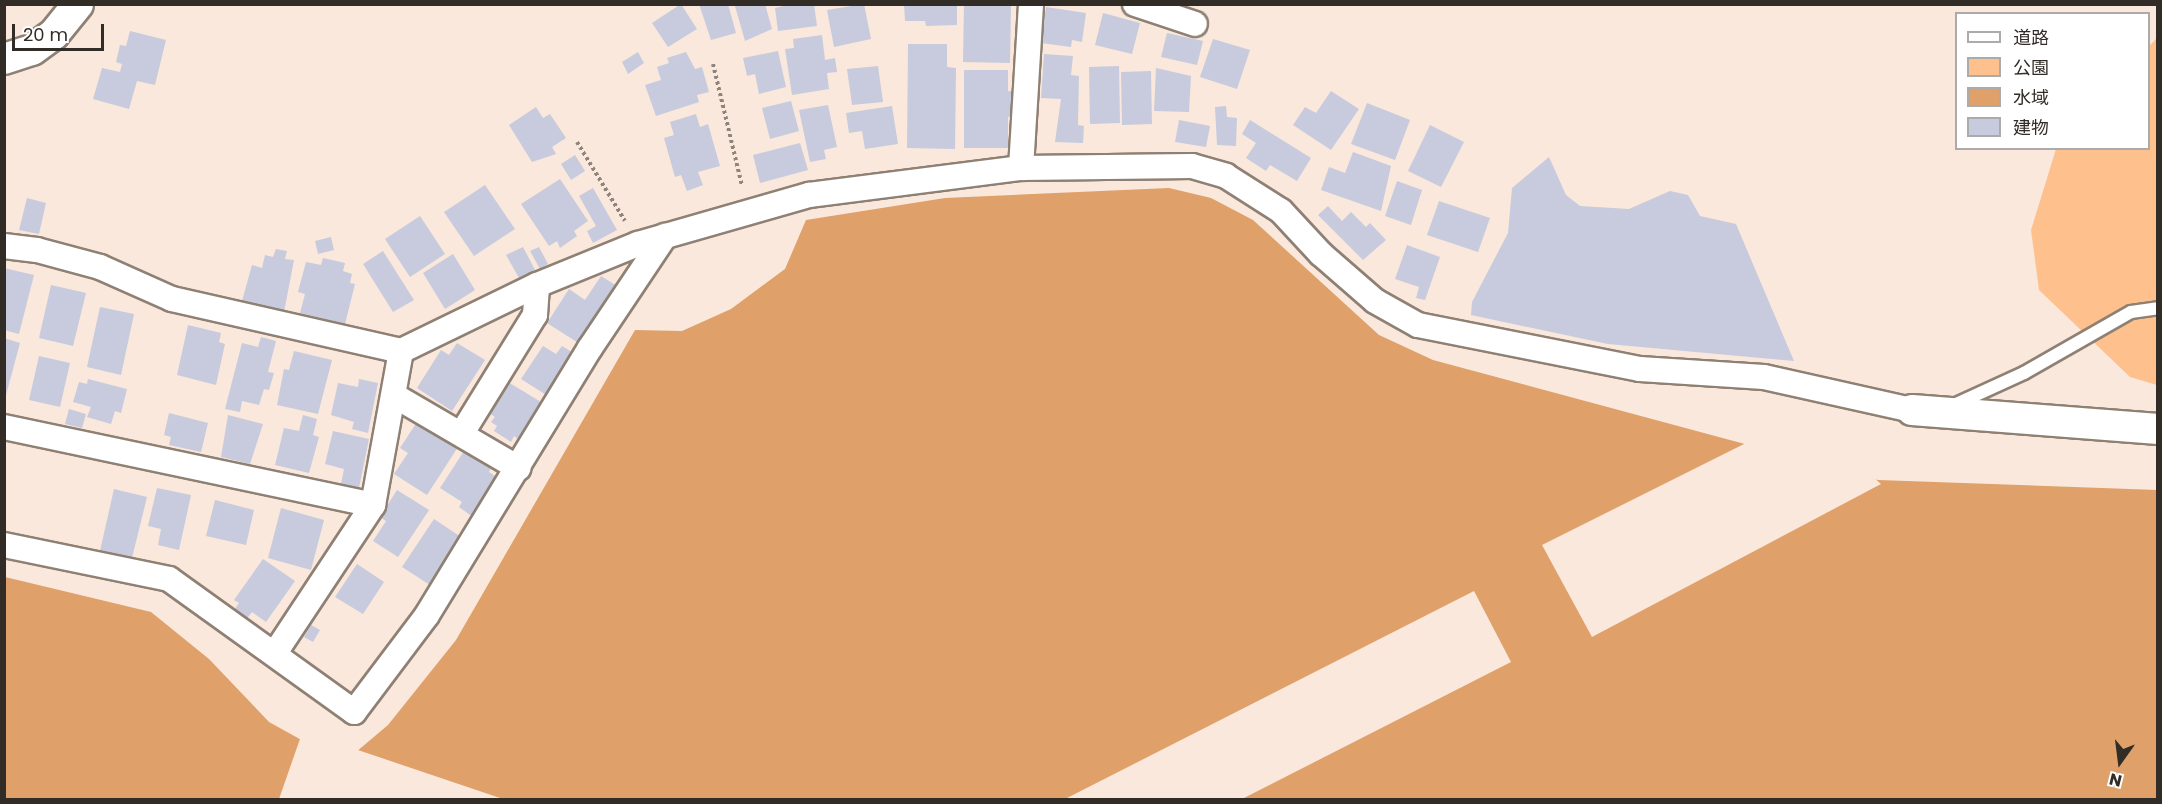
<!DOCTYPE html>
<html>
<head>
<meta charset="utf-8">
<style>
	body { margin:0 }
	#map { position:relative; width:2162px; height:804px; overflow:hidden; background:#f9e8db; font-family:Poppins,"Noto Sans JP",sans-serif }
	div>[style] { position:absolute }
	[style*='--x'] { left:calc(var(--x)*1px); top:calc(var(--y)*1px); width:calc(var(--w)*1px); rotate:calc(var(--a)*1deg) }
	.green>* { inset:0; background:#fec18e }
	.water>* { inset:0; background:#dfa069 }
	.pier>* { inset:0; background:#f9e8db }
	.building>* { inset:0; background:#c7cbdd }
	.path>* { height:4px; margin-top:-2px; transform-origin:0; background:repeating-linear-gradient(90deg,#8f847b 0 3px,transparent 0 6px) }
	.roads { filter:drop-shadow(2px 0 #8f8074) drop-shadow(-2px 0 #8f8074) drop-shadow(0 2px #8f8074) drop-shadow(0 -2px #8f8074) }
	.service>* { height:12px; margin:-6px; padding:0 6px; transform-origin:6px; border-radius:6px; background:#fff }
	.minor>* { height:24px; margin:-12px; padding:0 12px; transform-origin:12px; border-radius:12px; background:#fff }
	.tertiary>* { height:30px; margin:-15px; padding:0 15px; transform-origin:15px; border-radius:15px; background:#fff }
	span { translate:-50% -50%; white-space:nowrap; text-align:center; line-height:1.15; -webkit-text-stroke:6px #fff; paint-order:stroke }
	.frame { position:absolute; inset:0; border:6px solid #322c27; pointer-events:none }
	.legend { position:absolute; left:1955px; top:12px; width:195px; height:138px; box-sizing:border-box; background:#fff; border:2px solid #adaba9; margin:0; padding:8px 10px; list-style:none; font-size:18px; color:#322c27 }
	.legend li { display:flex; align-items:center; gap:12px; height:30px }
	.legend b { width:30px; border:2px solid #adaba9 }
	.north { position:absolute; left:2090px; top:732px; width:60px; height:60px; -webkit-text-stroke:4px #fff; paint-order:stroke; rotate:194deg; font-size:16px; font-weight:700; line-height:24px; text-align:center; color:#322c27 }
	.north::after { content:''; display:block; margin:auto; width:21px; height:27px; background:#322c27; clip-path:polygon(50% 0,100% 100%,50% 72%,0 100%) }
	.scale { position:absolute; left:12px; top:24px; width:92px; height:27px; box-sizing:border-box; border:3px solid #322c27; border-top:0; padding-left:8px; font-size:18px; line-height:21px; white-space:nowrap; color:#322c27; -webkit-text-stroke:4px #fff; paint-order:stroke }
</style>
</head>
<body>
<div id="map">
	<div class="green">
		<i style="clip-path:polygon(2157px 38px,2157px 385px,2130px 377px,2039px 290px,2031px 230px,2056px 149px,2148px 148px,2149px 46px)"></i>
	</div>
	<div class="water">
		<i style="clip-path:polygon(1169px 188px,1211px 198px,1253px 220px,1379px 335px,1433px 360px,1878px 480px,2157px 490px,2157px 799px,5px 800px,5px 577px,151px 612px,209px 659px,269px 722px,343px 763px,388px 725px,456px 640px,635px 330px,682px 331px,731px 309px,785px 269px,806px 220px,945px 198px)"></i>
	</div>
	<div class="pier">
		<i style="clip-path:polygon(1750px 441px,1870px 474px,1881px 484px,1592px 637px,1542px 545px)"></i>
		<i style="clip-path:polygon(1474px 591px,1511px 662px,1242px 799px,1065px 799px)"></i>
		<i style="clip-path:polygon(301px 736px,343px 760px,355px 749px,503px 799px,279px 799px)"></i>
	</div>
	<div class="building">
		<i style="clip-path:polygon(681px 4px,697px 29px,668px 47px,652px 23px)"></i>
		<i style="clip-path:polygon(699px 4px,728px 4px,736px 33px,711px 40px)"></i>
		<i style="clip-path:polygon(765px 4px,772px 29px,745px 41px,735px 6px)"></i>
		<i style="clip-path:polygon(792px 4px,814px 4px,817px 26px,778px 31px,775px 8px)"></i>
		<i style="clip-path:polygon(864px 4px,871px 39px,834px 47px,827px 10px)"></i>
		<i style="clip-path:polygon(904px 4px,957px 4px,957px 25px,926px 26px,925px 21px,905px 21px)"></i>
		<i style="clip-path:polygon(964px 4px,1011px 4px,1010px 63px,963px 62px)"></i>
		<i style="clip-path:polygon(1046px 7px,1086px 13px,1082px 42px,1072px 40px,1071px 47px,1041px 43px)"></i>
		<i style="clip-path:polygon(1103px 13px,1140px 23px,1132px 54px,1095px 45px)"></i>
		<i style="clip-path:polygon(130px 31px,166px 40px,155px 85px,137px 81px,129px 109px,93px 99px,102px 68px,120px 72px,122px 64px,116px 62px,120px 45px,126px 46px)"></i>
		<i style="clip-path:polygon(1167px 33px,1203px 41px,1197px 65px,1161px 57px)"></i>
		<i style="clip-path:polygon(822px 35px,825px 60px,835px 58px,837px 72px,827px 73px,829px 89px,792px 95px,785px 49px,794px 48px,793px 39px)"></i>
		<i style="clip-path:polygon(1213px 39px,1250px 50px,1237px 89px,1200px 77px)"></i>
		<i style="clip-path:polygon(908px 44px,947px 44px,947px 67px,956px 68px,955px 149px,907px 148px)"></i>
		<i style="clip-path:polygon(778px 51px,786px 87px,759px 94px,755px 74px,747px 76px,743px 58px)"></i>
		<i style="clip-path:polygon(638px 52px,644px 63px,628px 74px,622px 62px)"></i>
		<i style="clip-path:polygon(686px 52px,695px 69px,702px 67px,709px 92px,697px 95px,699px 102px,656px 116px,645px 85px,661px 80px,657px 67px,669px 63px,667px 58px)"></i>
		<i style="clip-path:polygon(1044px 54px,1073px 56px,1071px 75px,1079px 76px,1078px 125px,1084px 126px,1083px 143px,1055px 142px,1061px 99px,1041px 98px)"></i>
		<i style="clip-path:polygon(878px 66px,883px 102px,852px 105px,847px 69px)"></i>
		<i style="clip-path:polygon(1119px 66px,1120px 123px,1090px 124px,1089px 67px)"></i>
		<i style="clip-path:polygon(1156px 68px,1191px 76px,1189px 112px,1154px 111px)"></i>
		<i style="clip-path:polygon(964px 70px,1008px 70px,1008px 91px,1016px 92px,1015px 118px,1008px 117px,1008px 148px,964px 148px)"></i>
		<i style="clip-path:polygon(1151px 71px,1152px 124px,1122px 125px,1121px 72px)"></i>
		<i style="clip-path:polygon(1331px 91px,1359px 109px,1331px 150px,1293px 125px,1305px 107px,1316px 113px)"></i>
		<i style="clip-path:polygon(791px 101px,799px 131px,770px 139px,762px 108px)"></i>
		<i style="clip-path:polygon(1367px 103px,1410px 120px,1395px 160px,1351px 144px)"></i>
		<i style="clip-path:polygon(828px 105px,837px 147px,824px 150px,826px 159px,810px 162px,799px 110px)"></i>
		<i style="clip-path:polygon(892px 106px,898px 144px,865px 149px,862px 131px,849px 133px,846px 113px)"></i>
		<i style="clip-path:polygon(1226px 106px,1227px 117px,1237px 118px,1236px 146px,1217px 145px,1215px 107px)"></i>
		<i style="clip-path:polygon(536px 107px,543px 118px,550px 114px,566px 138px,552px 147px,556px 154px,532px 162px,509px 125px)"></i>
		<i style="clip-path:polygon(696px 114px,700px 127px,708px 124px,720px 166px,698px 172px,703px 185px,687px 191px,681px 175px,675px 177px,664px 138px,674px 135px,670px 122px)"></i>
		<i style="clip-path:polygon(1179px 120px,1210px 126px,1206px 147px,1175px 142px)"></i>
		<i style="clip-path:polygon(1250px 120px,1311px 158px,1297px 181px,1270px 165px,1266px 171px,1246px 158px,1256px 143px,1242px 134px)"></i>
		<i style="clip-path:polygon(1430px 125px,1464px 142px,1441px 187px,1408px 171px)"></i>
		<i style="clip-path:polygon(800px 143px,808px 170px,760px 183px,753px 155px)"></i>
		<i style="clip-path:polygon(1353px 152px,1391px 166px,1381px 211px,1321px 190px,1329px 167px,1345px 173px)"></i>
		<i style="clip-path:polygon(575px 155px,585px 171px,571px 180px,561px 164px)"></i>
		<i style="clip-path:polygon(1549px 157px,1566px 195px,1580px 206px,1629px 209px,1670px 191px,1688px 195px,1700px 216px,1736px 224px,1794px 361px,1608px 344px,1471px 315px,1472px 302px,1508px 233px,1512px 188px)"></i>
		<i style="clip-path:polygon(560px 179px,588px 221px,574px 231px,577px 236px,560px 248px,557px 241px,549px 246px,521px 204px)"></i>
		<i style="clip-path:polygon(1397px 181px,1422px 190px,1411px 225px,1385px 216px)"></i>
		<i style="clip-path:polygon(485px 185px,515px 229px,474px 256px,444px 212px)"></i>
		<i style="clip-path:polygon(593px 188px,617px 230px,593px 243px,587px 231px,596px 226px,579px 196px)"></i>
		<i style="clip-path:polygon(27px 198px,46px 203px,39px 234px,19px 230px)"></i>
		<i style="clip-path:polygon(1439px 201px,1490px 218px,1478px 252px,1427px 235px)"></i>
		<i style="clip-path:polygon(1328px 206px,1342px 221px,1351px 212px,1366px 227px,1370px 223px,1386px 240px,1363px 260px,1318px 215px)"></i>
		<i style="clip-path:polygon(420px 216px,445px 254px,410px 277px,385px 239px)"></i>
		<i style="clip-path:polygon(331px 237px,334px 250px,318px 254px,315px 241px)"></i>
		<i style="clip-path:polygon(1407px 245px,1440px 257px,1425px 300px,1416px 298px,1419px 287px,1395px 279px)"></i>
		<i style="clip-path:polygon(523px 247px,535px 270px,519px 278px,506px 255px)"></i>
		<i style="clip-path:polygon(539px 247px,548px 264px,540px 269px,530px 251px)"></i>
		<i style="clip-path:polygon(276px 249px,287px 251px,285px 259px,294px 260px,284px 312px,242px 301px,252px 265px,262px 268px,265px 255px,273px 257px)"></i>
		<i style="clip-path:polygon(383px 251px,414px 300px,393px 312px,363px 264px)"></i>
		<i style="clip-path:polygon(453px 254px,475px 290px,445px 309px,423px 273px)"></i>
		<i style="clip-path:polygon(323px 258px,345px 263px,343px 271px,352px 274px,350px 283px,355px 284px,345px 324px,300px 313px,305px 294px,298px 292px,306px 262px,321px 265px)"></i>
		<i style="clip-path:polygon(4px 268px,34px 275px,19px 334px,4px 330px)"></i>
		<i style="clip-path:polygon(601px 276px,617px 286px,580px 344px,547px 323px,569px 289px,585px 300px)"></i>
		<i style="clip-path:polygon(51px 285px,86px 293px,73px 346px,39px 338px)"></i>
		<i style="clip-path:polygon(100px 307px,134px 314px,121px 375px,87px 367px)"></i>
		<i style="clip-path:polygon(188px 325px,221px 333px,219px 342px,225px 344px,216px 385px,177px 375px)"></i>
		<i style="clip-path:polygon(261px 337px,276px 341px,268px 372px,274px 373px,269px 390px,264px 389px,259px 405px,242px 401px,240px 412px,225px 409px,242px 343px,258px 347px)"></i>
		<i style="clip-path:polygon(4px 338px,20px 343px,5px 399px,4px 398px)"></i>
		<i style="clip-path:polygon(457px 343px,485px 360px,452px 411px,417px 388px,441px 350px,449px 355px)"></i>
		<i style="clip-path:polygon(543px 346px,556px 354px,562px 346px,575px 354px,548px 396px,521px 379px)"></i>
		<i style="clip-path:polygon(294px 351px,332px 360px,318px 414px,277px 405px,284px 369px,289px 370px)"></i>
		<i style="clip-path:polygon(39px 356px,70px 363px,60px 407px,29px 400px)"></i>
		<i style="clip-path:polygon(88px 379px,127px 389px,121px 413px,115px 411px,111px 424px,87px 417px,91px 407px,73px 402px,79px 382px,87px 384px)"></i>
		<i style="clip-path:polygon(359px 379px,378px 383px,368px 433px,352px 429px,354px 422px,331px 415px,338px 383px,358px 387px)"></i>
		<i style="clip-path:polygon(508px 382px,541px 402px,518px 439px,514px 436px,511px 442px,494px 431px,497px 426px,491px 422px,495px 417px,488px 412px)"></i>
		<i style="clip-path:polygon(69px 409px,86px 414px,82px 428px,65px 424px)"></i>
		<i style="clip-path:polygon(169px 413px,208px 423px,201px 452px,169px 445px,171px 437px,164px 435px)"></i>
		<i style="clip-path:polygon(228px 415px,263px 424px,250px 464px,221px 457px)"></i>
		<i style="clip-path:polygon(303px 415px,317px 419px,313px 435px,319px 437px,309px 473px,275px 465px,284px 428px,299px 431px)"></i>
		<i style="clip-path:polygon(417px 422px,458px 447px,427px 495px,394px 474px,408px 453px,400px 448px)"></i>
		<i style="clip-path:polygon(333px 431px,369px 439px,359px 488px,341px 484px,344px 469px,325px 464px)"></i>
		<i style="clip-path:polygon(464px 451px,491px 468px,489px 472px,498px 478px,473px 517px,459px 507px,462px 502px,440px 488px)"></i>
		<i style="clip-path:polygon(157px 488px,191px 495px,179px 550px,158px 545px,161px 529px,148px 526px)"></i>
		<i style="clip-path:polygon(114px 489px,147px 497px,132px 558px,100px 551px)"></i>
		<i style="clip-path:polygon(397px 490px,429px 510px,398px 557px,373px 541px,386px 521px,380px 517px)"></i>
		<i style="clip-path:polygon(215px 500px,254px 510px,246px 545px,206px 536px)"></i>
		<i style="clip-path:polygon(281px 508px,324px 520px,311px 570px,268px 558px)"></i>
		<i style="clip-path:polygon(434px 519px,461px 537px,430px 585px,402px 567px)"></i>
		<i style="clip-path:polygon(263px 559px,295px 581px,266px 622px,252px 612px,245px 621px,232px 613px,239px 603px,234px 600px)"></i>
		<i style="clip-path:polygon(357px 564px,384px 582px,363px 614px,335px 597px)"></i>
		<i style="clip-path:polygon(311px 625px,320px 630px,313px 642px,304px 637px)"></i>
	</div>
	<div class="path">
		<i style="--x:713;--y:64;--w:125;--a:76.6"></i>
		<i style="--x:577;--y:142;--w:92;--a:58.7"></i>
	</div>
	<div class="roads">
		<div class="service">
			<i style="--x:1954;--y:405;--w:77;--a:-24.6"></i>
			<i style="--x:2024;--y:373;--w:123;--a:-29.7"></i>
			<i style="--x:2131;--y:312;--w:27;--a:-8"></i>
		</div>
		<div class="minor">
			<i style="--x:1135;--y:4;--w:63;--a:18.4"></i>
			<i style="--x:1021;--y:168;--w:164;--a:-86.5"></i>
			<i style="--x:4;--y:246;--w:33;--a:7"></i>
			<i style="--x:37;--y:250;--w:65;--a:15.1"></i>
			<i style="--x:100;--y:267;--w:79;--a:24"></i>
			<i style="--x:172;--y:299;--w:235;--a:12.8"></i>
			<i style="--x:401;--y:351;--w:151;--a:-25.9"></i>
			<i style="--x:537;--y:285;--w:109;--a:-22.1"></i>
			<i style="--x:638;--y:244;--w:178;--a:-16"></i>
			<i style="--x:809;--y:195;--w:214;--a:-7.3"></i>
			<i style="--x:1021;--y:168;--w:171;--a:-0.7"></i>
			<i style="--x:1192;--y:166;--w:35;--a:16"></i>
			<i style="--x:1226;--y:176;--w:65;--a:32.5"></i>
			<i style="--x:1281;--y:211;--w:59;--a:47.1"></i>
			<i style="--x:1321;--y:254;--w:72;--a:41"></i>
			<i style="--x:1375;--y:301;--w:49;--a:29.2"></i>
			<i style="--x:1418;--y:325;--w:226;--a:11.2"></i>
			<i style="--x:1640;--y:369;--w:124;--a:3.7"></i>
			<i style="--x:1764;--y:377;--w:152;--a:12.6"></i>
			<i style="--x:395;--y:396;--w:143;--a:30.3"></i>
			<i style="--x:4;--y:427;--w:377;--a:11.9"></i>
			<i style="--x:462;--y:433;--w:139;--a:-58.3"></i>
			<i style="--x:535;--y:315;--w:30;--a:-86"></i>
			<i style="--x:4;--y:545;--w:168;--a:11.6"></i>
			<i style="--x:169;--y:579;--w:228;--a:35.7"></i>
			<i style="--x:354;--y:712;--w:121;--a:-53"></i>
			<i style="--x:427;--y:615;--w:313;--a:-58.6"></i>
			<i style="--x:590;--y:348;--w:135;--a:-56.2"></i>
			<i style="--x:275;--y:653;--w:178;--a:-56.5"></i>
			<i style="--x:373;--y:505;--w:157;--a:-79.7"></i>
		</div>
		<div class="tertiary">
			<i style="--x:4;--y:59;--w:29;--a:-18"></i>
			<i style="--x:32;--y:50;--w:27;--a:-36"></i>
			<i style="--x:54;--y:34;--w:38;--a:-51"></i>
			<i style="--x:1912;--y:410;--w:247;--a:4.4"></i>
		</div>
	</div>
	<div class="frame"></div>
	<ul class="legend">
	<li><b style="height:8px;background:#fff"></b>道路</li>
	<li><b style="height:16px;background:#fec18e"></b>公園</li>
	<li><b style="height:16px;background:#dfa069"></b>水域</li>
	<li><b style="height:16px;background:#c7cbdd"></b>建物</li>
	</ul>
	<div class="north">N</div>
	<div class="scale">20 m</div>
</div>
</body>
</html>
